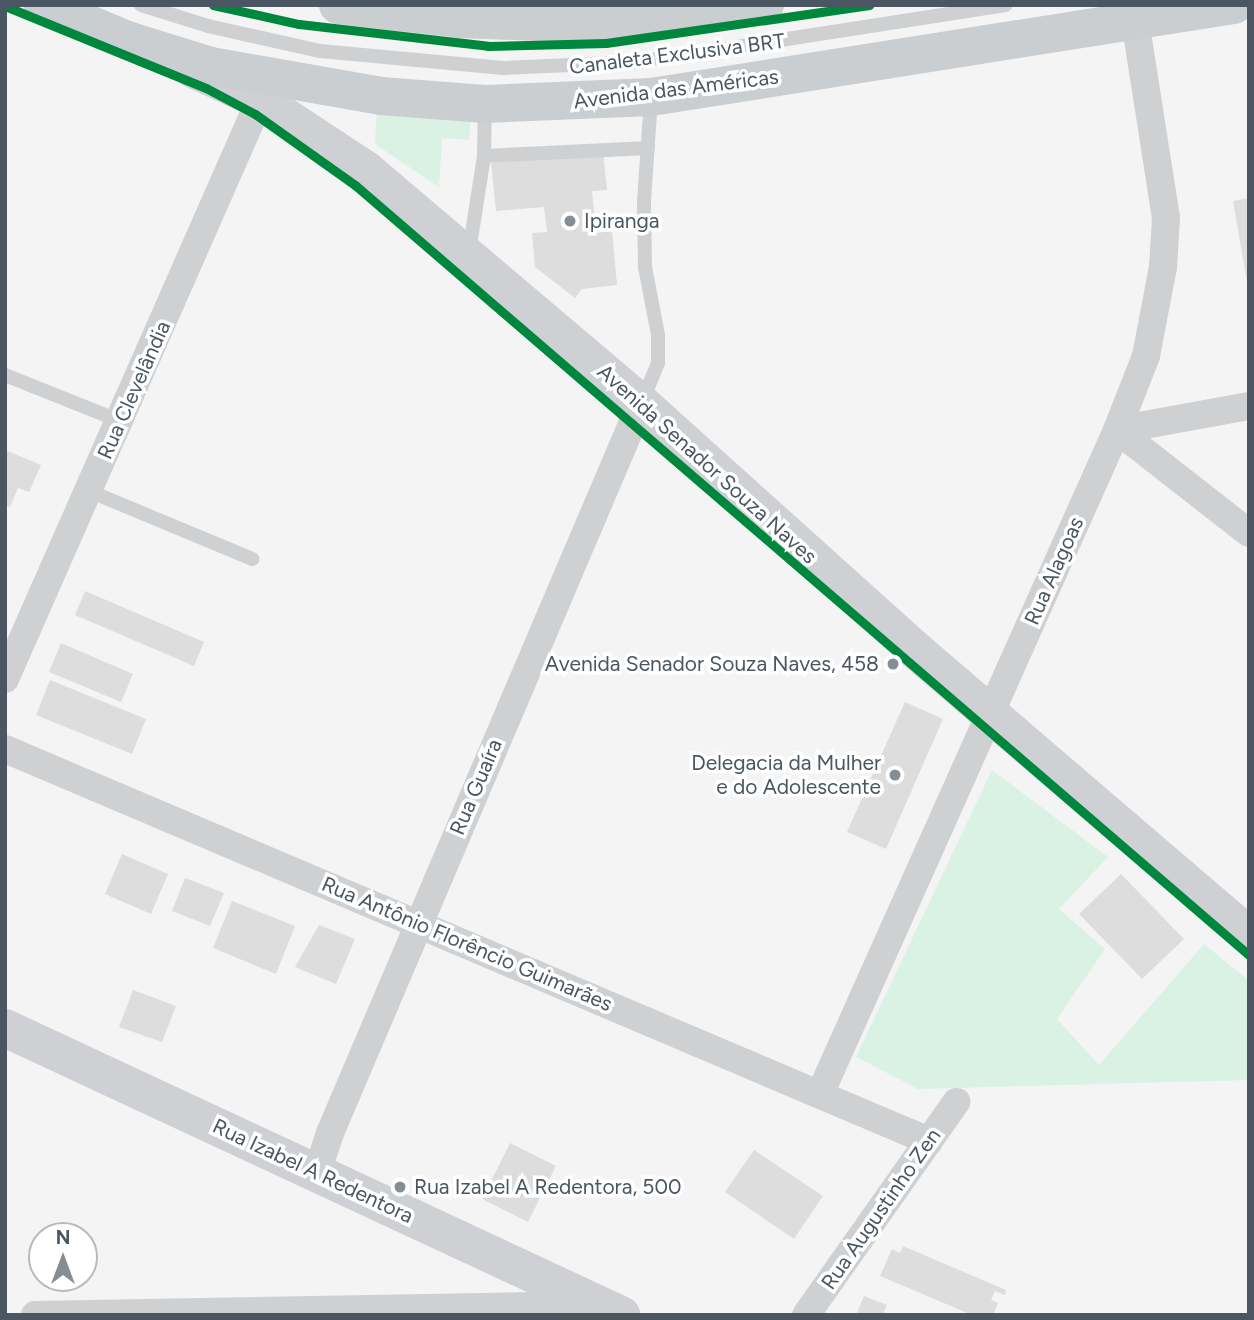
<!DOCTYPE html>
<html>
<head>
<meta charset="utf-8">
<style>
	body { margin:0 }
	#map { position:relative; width:1254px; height:1320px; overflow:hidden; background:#f4f4f4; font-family:Figtree,sans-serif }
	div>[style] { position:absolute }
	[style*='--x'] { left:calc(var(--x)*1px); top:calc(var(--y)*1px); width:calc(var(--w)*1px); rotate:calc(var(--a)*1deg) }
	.green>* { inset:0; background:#d9f2e3 }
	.building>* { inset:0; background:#ddddde }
	.service>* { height:14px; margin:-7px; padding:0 7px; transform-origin:7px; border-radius:7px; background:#ced0d2 }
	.minor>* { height:28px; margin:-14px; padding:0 14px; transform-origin:14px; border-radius:14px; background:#ced0d2 }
	.secondary>* { height:38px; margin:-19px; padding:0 19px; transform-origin:19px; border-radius:19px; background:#ced0d4 }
	.primary>* { height:38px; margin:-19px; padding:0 19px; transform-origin:19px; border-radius:19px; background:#caced1 }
	.cycleway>* { height:9px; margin:-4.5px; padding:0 4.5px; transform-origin:4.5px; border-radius:4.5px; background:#00873e }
	.dots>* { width:19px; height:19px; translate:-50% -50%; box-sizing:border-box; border:4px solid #fff; border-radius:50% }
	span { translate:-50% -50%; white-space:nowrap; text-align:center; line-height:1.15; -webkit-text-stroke:7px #fff; paint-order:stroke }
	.street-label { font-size:21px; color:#4a5661 }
	.poi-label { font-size:21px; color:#4a5661 }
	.left { translate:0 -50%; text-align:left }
	.right { translate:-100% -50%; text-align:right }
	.frame { position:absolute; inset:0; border:7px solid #4a5661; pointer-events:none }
	.north { position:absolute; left:28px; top:1222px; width:70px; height:70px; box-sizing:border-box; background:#fff; border:2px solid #b7bbc0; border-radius:50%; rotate:0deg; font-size:19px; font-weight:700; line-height:28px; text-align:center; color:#4a5661 }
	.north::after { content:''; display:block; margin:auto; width:24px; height:32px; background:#868d94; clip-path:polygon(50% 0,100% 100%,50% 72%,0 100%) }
</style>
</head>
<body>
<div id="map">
	<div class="green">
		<i style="clip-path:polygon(377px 107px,471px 114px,469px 140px,442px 138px,439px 187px,375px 144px)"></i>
		<i style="clip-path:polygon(992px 770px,1108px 857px,1059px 909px,1105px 949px,1057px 1019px,1099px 1065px,1204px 944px,1249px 981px,1249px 1080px,918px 1089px,856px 1057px)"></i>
	</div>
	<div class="building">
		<i style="clip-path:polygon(603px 152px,607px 190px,592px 191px,596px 233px,612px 231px,617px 285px,582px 289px,575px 298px,535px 267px,532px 233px,547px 232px,544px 207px,496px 211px,491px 163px)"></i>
		<i style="clip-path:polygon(1249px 198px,1249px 282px,1247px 282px,1233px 201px)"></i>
		<i style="clip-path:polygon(5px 450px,41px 465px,29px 492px,18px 488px,10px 507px,5px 505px)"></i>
		<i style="clip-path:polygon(85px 591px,204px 642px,194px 666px,75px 615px)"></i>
		<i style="clip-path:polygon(61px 643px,133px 674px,121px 702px,49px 672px)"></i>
		<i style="clip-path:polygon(50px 680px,146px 719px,132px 754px,36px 715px)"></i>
		<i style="clip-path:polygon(905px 702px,943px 719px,886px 849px,847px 832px)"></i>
		<i style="clip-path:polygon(122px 854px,168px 874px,151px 914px,105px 894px)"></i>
		<i style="clip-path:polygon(1121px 874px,1184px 939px,1142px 979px,1079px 914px)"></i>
		<i style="clip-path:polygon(185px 878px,224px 893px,210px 926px,172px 911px)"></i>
		<i style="clip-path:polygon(232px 901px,295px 926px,276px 974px,213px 948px)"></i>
		<i style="clip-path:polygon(319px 925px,355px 939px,336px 984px,295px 967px)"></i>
		<i style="clip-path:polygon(133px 990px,176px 1006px,162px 1042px,119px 1027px)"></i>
		<i style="clip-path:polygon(510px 1143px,556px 1166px,528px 1222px,482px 1199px)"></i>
		<i style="clip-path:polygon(754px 1150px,823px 1196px,794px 1239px,725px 1192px)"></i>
		<i style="clip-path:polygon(903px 1246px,1006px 1290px,1005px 1295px,995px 1291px,991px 1300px,998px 1303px,993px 1315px,972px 1315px,880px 1276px,892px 1249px,900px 1253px)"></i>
		<i style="clip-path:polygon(864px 1296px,887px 1305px,883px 1315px,856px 1315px)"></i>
	</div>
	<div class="service">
		<i style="--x:141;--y:5;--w:70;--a:17.4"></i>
		<i style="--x:208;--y:26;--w:115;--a:12.6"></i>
		<i style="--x:320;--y:51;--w:184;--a:5.3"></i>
		<i style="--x:503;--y:68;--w:135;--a:-2.5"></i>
		<i style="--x:638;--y:62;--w:372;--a:-8.8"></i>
		<i style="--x:484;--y:156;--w:164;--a:-2.8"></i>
		<i style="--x:469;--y:252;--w:97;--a:-81.1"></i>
		<i style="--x:484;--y:156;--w:51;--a:-88.9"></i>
		<i style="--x:5;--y:375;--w:124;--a:21.8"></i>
		<i style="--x:642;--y:402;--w:42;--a:-67.7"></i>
		<i style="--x:658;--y:363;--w:28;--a:-90"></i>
		<i style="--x:658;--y:335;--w:69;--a:-100.8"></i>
		<i style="--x:645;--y:267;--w:66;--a:-90.9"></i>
		<i style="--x:644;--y:201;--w:103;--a:-86.1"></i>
		<i style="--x:89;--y:491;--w:177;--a:22.6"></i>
	</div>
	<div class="minor">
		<i style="--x:1117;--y:430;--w:167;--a:38"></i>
		<i style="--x:1117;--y:430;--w:134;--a:-10.3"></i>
		<i style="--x:5;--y:679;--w:633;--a:-66.23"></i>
		<i style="--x:5;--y:749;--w:1004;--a:22.99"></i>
		<i style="--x:820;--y:1094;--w:727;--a:-65.9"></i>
		<i style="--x:1117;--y:430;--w:79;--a:-68.6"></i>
		<i style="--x:1146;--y:356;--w:91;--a:-79.2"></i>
		<i style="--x:1163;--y:267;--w:49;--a:-86.5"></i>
		<i style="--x:1166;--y:218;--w:199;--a:-98.9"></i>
		<i style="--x:317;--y:1173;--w:42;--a:-72"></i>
		<i style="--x:330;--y:1133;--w:793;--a:-66.92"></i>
		<i style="--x:35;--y:1315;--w:557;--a:-1.03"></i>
		<i style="--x:806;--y:1315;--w:261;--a:-54.8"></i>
	</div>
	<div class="secondary">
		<i style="--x:193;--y:69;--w:74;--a:24.8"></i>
		<i style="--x:260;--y:100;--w:127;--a:33.4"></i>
		<i style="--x:366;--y:170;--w:360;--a:40.3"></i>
		<i style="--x:641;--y:403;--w:365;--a:42"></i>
		<i style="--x:912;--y:647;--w:444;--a:40.6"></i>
		<i style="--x:5;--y:1028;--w:680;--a:24.98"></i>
	</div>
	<div class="primary">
		<i style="--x:43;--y:5;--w:94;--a:22.5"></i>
		<i style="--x:130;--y:41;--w:85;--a:17.2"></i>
		<i style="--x:211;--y:66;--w:173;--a:10"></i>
		<i style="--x:381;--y:96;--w:104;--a:4.4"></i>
		<i style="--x:485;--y:104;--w:166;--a:-2.4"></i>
		<i style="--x:651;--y:97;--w:590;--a:-8.97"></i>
		<i style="--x:338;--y:5;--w:123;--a:6.5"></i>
		<i style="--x:460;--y:19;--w:104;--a:2.2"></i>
		<i style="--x:564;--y:23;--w:100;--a:-2.3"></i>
		<i style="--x:664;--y:19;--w:102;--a:-7.9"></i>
	</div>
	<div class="cycleway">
		<i style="--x:213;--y:5;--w:88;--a:12.5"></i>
		<i style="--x:299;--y:24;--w:190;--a:6.6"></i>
		<i style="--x:488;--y:46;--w:118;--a:-1.5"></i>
		<i style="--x:606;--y:43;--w:266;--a:-8.2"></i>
		<i style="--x:5;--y:6;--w:217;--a:22.2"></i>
		<i style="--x:206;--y:88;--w:55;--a:28"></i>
		<i style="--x:255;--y:114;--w:123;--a:35.4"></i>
		<i style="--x:355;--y:185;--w:1180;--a:40.74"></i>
	</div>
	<div class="dots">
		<i style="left:570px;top:221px;background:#868d94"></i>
		<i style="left:893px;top:664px;background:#868d94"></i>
		<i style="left:895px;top:775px;background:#868d94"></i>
		<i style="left:400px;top:1187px;background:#868d94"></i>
	</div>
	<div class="street-label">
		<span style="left:677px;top:54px;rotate:-7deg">Canaleta Exclusiva BRT</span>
		<span style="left:676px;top:89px;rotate:-7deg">Avenida das Américas</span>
		<span style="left:134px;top:390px;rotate:-66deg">Rua Clevelândia</span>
		<span style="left:707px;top:464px;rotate:42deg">Avenida Senador Souza Naves</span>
		<span style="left:1054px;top:571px;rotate:-66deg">Rua Alagoas</span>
		<span style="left:476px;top:787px;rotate:-67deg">Rua Guaíra</span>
		<span style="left:467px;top:944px;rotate:23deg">Rua Antônio Florêncio Guimarães</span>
		<span style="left:313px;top:1171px;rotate:25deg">Rua Izabel A Redentora</span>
		<span style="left:881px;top:1209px;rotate:-55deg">Rua Augustinho Zen</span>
	</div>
	<div class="poi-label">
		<span class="left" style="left:584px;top:221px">Ipiranga</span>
		<span class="right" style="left:879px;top:664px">Avenida Senador Souza Naves, 458</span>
		<span class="right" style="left:881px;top:775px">Delegacia da Mulher<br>e do Adolescente</span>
		<span class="left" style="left:414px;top:1187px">Rua Izabel A Redentora, 500</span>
	</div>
	<div class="frame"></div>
	<div class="north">N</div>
</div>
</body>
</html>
